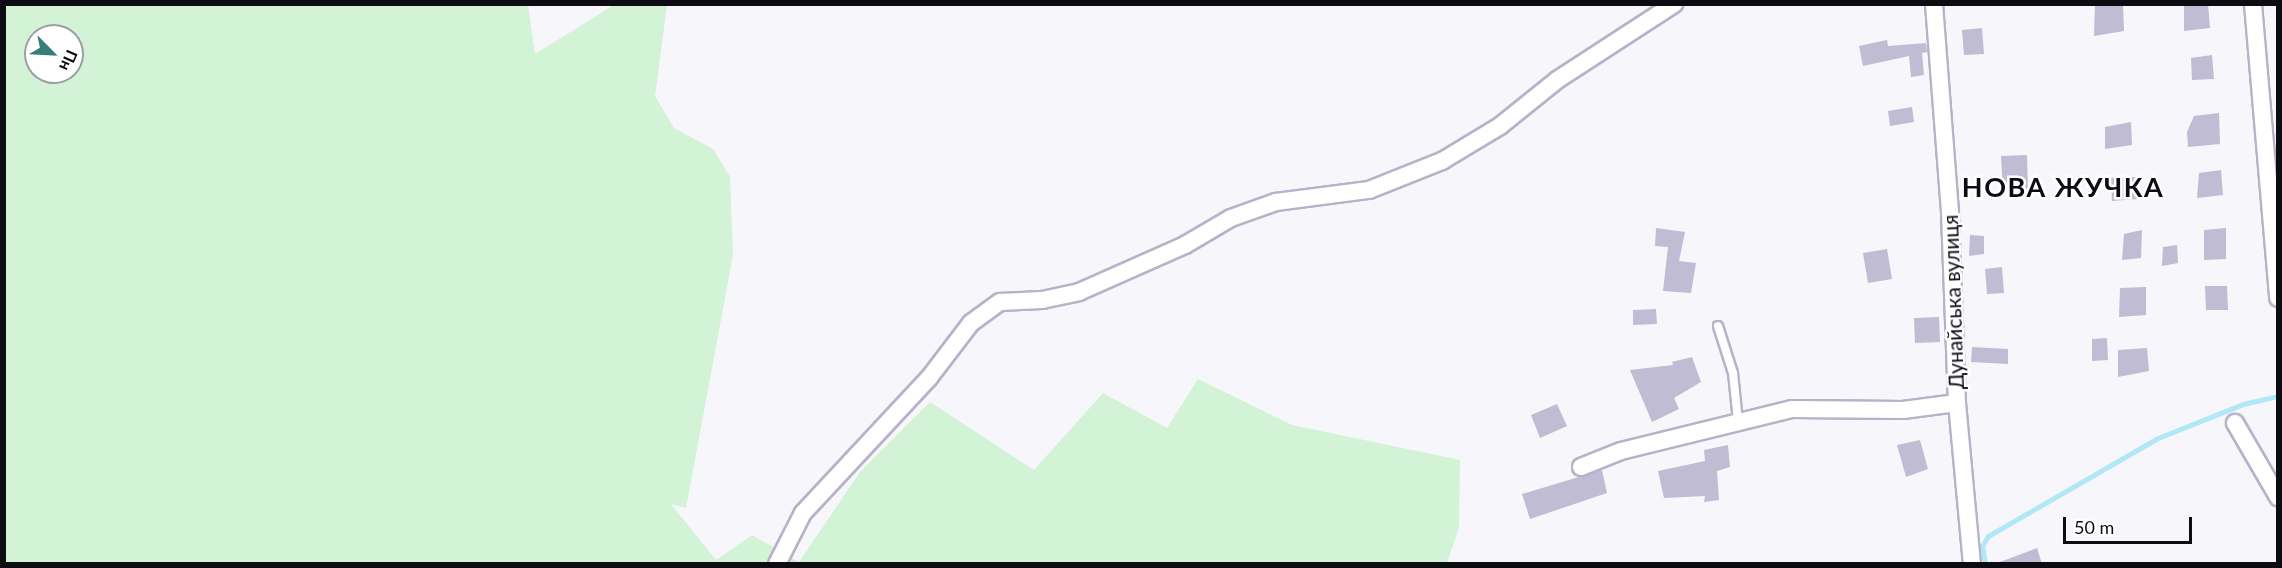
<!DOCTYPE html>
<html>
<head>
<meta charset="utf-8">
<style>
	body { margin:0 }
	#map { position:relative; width:2282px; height:568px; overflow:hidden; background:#f7f6fb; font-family:Lato,sans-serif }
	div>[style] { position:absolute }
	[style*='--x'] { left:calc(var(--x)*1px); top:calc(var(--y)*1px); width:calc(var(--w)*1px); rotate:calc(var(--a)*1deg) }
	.green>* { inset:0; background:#d2f3d6 }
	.stream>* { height:5px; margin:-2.5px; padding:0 2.5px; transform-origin:2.5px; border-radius:2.5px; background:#b1e8f8 }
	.building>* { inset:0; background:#bfbcd3 }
	.roads { filter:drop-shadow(2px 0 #b6b3c9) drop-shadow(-2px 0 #b6b3c9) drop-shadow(0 2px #b6b3c9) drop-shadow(0 -2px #b6b3c9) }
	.lane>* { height:8px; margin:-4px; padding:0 4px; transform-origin:4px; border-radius:4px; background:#fff }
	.street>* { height:16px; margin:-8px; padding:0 8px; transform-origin:8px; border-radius:8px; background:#fff }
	span { translate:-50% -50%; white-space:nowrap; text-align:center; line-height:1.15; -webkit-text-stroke:5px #fff; paint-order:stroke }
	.street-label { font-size:21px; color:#0d0c13 }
	.district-label { font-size:27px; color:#0d0c13; font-weight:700; letter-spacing:1.5px }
	.frame { position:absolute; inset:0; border:6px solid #0d0c13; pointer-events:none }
	.north { position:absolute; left:24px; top:24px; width:60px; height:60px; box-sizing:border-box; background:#fff; border:2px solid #9e9ea1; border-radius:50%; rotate:114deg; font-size:16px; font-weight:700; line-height:24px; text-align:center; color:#0d0c13 }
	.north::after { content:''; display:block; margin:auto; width:21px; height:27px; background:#387e77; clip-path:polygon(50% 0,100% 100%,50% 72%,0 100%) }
	.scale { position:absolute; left:2063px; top:517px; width:129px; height:27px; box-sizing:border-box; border:3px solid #0d0c13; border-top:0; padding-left:8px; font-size:18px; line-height:21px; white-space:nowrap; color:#0d0c13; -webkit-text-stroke:4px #fff; paint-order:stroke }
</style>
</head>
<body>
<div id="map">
	<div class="green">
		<i style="clip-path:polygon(evenodd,4px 5px,528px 5px,535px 54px,614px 5px,667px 5px,655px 96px,674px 128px,713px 149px,730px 177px,733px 255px,686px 508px,671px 504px,716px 560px,752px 535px,799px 562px,860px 472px,930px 402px,1034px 470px,1103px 393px,1167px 428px,1198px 379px,1292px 425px,1460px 460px,1459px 528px,1447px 563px,5px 563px,4px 5px,36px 36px,72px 36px,72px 72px,36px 72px,36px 36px)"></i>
	</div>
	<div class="stream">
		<i style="--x:1985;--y:564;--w:18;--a:-99"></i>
		<i style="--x:1982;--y:546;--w:12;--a:-59"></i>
		<i style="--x:1988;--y:536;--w:196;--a:-30"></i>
		<i style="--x:2158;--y:438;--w:92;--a:-21.8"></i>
		<i style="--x:2243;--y:404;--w:36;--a:-13"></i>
	</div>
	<div class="building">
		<i style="clip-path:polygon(2095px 4px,2123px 4px,2124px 31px,2094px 36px)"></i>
		<i style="clip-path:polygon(2208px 4px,2210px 28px,2184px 31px,2184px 6px)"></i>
		<i style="clip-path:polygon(1982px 28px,1984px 54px,1964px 55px,1962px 30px)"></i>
		<i style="clip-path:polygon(1887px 40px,1888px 46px,1926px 43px,1927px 52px,1922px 53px,1924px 75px,1911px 77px,1909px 56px,1863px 66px,1859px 46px)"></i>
		<i style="clip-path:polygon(2212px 55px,2214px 79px,2192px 80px,2191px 58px)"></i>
		<i style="clip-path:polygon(1912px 107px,1914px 122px,1890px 126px,1888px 111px)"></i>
		<i style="clip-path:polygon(2219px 113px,2220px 144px,2188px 147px,2187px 132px,2194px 116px)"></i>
		<i style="clip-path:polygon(2131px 122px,2132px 145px,2105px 149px,2105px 127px)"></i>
		<i style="clip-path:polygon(2027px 155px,2028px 190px,2003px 192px,2001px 156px)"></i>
		<i style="clip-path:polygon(2221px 170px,2223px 195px,2197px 198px,2199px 173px)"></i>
		<i style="clip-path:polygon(2136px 177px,2138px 199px,2112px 201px,2111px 178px)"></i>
		<i style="clip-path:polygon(1656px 228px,1685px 232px,1679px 261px,1696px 263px,1691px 293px,1663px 291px,1668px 247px,1655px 246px)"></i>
		<i style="clip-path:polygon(2226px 228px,2226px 259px,2204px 260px,2204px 230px)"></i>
		<i style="clip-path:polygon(2142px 230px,2141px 258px,2122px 260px,2124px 234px)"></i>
		<i style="clip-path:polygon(1970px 235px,1984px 236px,1984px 254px,1969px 256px)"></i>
		<i style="clip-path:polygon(2177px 245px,2178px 263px,2162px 266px,2163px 247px)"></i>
		<i style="clip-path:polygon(1887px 249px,1892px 279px,1868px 283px,1863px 253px)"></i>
		<i style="clip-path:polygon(2002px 267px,2004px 293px,1987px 294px,1985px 269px)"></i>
		<i style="clip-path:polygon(2205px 286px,2227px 286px,2228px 310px,2206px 310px)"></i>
		<i style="clip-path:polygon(2146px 287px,2146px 315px,2119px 317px,2120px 288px)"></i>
		<i style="clip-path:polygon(1656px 309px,1657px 324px,1633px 325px,1633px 310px)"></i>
		<i style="clip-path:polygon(1939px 317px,1940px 342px,1915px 343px,1914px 318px)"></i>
		<i style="clip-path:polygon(2107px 338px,2108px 360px,2092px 361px,2092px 339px)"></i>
		<i style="clip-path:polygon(1972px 347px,2008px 349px,2008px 364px,1971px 362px)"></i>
		<i style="clip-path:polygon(2147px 348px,2149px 371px,2118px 377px,2118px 350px)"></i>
		<i style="clip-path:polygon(1692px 357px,1701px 382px,1674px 398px,1679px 409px,1652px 422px,1630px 370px,1673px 365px,1672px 362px)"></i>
		<i style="clip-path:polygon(1557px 404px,1567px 426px,1540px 438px,1531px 415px)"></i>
		<i style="clip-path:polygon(1920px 440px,1928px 469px,1906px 477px,1897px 445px)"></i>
		<i style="clip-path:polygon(1728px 445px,1730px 467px,1717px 471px,1719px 500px,1704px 502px,1705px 496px,1664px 498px,1658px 471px,1705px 461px,1704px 450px)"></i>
		<i style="clip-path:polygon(1602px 470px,1607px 493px,1530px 519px,1522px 494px)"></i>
		<i style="clip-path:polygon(2037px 548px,2042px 564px,2000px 564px,2000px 562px)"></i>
	</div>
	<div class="roads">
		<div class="lane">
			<i style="--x:1718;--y:326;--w:49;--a:72.3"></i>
			<i style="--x:1733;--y:373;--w:48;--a:84.1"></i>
		</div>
		<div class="street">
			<i style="--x:1934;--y:4;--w:210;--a:85.6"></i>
			<i style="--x:1950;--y:213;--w:190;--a:87.9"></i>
			<i style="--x:1957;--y:403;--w:162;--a:84.7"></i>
			<i style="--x:2253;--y:4;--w:295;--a:85.1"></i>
			<i style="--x:2235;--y:423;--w:86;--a:59.8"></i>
			<i style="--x:1581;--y:467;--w:43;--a:-21.8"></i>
			<i style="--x:1621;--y:451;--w:176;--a:-13.8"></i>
			<i style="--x:1792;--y:409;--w:111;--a:0.5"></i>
			<i style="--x:1903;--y:410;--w:54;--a:-7.4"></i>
			<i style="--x:777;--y:564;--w:57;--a:-63"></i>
			<i style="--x:803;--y:513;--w:185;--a:-47"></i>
			<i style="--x:929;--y:378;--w:69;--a:-52.6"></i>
			<i style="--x:971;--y:323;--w:36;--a:-36"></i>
			<i style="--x:1000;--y:302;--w:42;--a:-2.7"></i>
			<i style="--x:1042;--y:300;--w:38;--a:-12"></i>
			<i style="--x:1079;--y:292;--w:116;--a:-23.9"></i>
			<i style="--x:1185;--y:245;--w:53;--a:-30.4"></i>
			<i style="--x:1231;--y:218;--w:48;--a:-19.6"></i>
			<i style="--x:1276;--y:202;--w:94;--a:-7.4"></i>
			<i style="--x:1369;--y:190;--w:79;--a:-21.7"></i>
			<i style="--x:1442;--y:161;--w:68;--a:-31.1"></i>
			<i style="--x:1500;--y:126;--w:73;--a:-38.9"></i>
			<i style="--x:1557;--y:80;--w:140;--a:-33"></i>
		</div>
	</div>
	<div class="street-label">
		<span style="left:1953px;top:302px;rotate:-92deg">Дунайська вулиця</span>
	</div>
	<div class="district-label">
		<span style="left:2063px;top:187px">НОВА ЖУЧКА</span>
	</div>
	<div class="frame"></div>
	<div class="north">Пн</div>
	<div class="scale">50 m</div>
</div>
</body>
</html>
